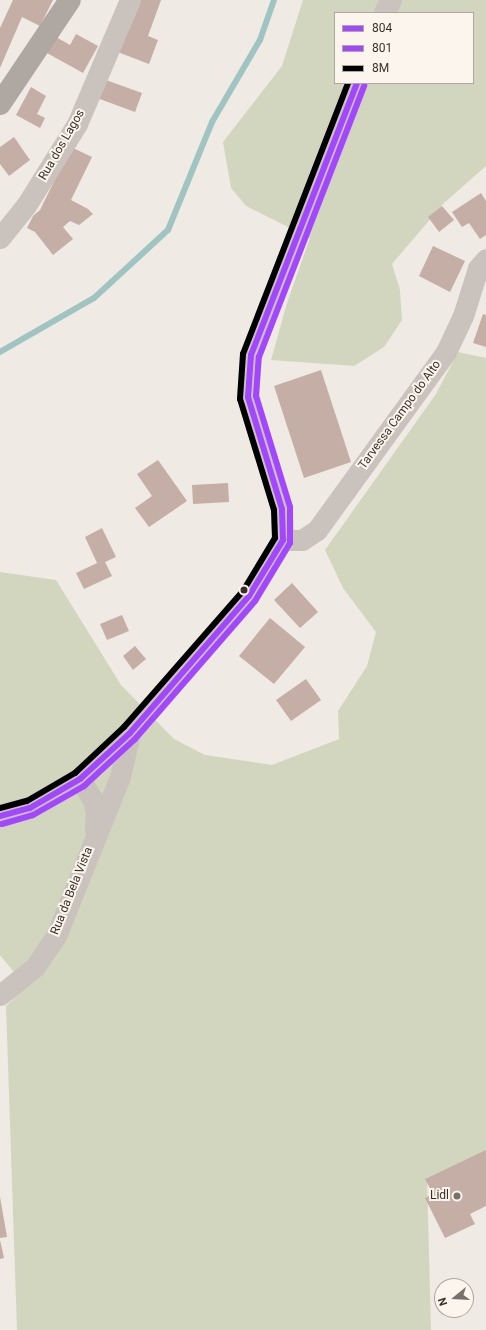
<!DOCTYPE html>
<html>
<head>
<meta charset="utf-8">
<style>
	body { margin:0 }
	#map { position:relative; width:486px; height:1330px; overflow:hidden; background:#f0eae4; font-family:Roboto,sans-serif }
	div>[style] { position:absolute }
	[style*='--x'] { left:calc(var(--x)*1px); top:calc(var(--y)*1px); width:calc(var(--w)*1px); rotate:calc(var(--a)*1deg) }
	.green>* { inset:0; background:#d2d6be }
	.stream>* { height:6px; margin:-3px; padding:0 3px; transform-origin:3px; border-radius:3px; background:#a0c4c2 }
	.building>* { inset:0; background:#c4aea5 }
	.minor>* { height:21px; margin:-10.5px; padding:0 10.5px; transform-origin:10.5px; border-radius:10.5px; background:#cac3bd }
	.tertiary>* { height:22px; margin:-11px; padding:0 11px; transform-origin:11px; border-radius:11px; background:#cac3bd }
	.primary>* { height:22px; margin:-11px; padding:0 11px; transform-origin:11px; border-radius:11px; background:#afa7a2 }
	.bus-1>* { height:6px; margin:-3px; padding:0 3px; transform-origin:3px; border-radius:3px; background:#a347ff }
	.bus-2>* { height:6px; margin:-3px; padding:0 3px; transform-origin:3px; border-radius:3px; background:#a347ff }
	.bus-3>* { height:6px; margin:-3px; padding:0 3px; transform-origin:3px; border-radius:3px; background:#000 }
	.dots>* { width:11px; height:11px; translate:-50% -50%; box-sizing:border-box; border:2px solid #fbf5ed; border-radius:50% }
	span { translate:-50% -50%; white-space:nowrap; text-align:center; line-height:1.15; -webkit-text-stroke:4px #fbf5ed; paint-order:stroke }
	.street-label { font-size:12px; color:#3b2f2a }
	.poi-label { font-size:12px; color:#3b2f2a }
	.right { translate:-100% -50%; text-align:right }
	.legend { position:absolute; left:334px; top:12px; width:140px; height:72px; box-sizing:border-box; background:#fbf5ed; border:1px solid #aea69f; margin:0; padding:5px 7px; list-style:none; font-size:12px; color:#3b2f2a }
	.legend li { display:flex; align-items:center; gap:8px; height:20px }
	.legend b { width:20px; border:1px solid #aea69f }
	.north { position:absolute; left:434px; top:1278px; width:40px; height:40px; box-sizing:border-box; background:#fbf5ed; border:1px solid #aea69f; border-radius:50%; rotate:252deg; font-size:11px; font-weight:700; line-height:16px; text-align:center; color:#3b2f2a }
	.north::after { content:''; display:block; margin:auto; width:14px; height:18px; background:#7a706b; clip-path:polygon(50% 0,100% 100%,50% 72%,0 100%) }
</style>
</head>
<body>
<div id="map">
	<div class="green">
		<i style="clip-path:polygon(evenodd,303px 0,486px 0,486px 166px,444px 203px,392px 264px,400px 290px,402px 320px,384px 347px,354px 366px,271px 360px,287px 303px,310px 238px,246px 206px,231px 188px,223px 142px,282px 66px,303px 0,335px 13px,473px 13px,473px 83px,335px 83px,335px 13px)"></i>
		<i style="clip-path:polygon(458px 352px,486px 358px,486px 1151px,427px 1178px,431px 1330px,17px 1330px,6px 1006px,26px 987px,0 955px,0 572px,56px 580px,121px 685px,174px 739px,205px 755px,272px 765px,339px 739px,338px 711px,367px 666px,376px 632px,343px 588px,325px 550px,436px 394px)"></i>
	</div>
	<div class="stream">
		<i style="--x:0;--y:352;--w:108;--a:-29.9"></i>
		<i style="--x:94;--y:298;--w:100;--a:-42.6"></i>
		<i style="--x:168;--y:230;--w:117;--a:-67.8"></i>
		<i style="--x:212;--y:122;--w:95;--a:-59.7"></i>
		<i style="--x:260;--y:40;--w:42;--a:-70.7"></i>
	</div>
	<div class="building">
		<i style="clip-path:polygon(13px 0,53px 0,40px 26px,22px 17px,0 68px,0 28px)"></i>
		<i style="clip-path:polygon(134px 0,161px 0,148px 36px,158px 40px,149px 64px,115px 51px)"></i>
		<i style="clip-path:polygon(76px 34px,98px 46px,83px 73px,47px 53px,56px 37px,70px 45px)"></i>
		<i style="clip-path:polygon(103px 79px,142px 93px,135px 112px,97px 98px)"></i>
		<i style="clip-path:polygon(31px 87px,46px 96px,37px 114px,45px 118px,40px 128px,16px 115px)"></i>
		<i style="clip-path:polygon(14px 137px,30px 160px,9px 176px,0 164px,0 147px)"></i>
		<i style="clip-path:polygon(73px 148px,92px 157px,71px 200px,88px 209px,93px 214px,79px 225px,70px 221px,63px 227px,73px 239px,53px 255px,35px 232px,27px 228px,33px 216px,40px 210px,69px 151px)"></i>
		<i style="clip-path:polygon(481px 193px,486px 201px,486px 235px,480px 239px,469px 223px,462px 227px,452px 212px)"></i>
		<i style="clip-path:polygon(442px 206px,454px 220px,439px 232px,428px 217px)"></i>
		<i style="clip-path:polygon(433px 246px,465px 261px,450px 292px,419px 276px)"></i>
		<i style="clip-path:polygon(483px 314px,486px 315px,486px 347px,473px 343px)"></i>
		<i style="clip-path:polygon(321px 370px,351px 462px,304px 478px,274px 386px)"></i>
		<i style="clip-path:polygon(158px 460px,187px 501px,149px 527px,135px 508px,152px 496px,137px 474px)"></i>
		<i style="clip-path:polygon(228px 483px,229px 502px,193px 504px,192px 485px)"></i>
		<i style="clip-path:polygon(102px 528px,116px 557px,105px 562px,112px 576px,84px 589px,76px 573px,97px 563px,85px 537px)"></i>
		<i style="clip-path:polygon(292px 583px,318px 612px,300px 628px,274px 600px)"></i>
		<i style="clip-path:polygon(122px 615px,129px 631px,107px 640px,100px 624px)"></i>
		<i style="clip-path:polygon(270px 618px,305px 647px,274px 684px,239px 656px)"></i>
		<i style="clip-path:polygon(135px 646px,146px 659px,133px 670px,123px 656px)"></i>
		<i style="clip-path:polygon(306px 679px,321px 700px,291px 721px,276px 700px)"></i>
		<i style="clip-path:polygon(486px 1150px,486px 1206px,470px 1214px,475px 1224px,445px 1238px,425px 1198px,433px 1194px,425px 1179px)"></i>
		<i style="clip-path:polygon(0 1197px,7px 1237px,0 1238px)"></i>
		<i style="clip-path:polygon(0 1240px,4px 1258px,0 1259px)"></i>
	</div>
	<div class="minor">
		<i style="--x:0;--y:238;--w:43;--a:-51.5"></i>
		<i style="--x:27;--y:204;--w:94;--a:-58"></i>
		<i style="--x:77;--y:124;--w:135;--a:-66.9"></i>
		<i style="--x:283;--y:540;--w:19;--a:0"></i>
		<i style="--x:302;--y:540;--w:18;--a:-34"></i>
		<i style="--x:317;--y:530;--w:220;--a:-54.1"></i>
		<i style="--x:446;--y:352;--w:40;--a:-65"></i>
		<i style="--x:463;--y:316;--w:50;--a:-72.6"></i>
		<i style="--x:478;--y:268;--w:12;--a:-48"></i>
		<i style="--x:80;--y:779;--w:25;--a:58"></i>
		<i style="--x:93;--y:800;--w:13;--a:77"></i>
		<i style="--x:96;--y:813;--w:16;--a:94"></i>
		<i style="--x:0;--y:995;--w:45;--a:-38.7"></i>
		<i style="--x:35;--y:967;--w:37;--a:-56"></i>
		<i style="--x:56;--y:936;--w:171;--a:-68.1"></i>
		<i style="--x:120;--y:777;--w:45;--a:-77.2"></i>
	</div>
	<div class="tertiary">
		<i style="--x:385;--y:13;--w:14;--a:-65"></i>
		<i style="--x:0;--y:816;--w:31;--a:-15"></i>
		<i style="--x:30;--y:808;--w:58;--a:-30.1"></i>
		<i style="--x:80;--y:779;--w:68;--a:-42.6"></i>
		<i style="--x:130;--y:733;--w:181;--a:-49"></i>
		<i style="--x:249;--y:596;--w:66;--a:-58.7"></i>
		<i style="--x:283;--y:540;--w:31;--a:-92"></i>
		<i style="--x:282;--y:509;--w:117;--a:-106.9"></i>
		<i style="--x:248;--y:397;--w:42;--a:-85.9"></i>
		<i style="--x:251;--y:355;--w:292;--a:-68.7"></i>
	</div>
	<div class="primary">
		<i style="--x:0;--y:104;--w:125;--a:-56.1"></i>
	</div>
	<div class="bus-1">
		<i style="--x:0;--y:816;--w:31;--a:-15"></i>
		<i style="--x:30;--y:808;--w:58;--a:-30.1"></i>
		<i style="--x:80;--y:779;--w:68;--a:-42.6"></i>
		<i style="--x:130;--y:733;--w:181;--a:-49"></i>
		<i style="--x:249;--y:596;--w:66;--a:-58.7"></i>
		<i style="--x:283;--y:540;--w:31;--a:-92"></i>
		<i style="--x:282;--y:509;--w:117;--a:-106.9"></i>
		<i style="--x:248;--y:397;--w:42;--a:-85.9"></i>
		<i style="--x:251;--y:355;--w:292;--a:-68.7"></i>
	</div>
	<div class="bus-2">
		<i style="--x:2;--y:824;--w:32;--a:-16"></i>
		<i style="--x:33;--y:815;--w:59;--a:-29.6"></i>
		<i style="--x:84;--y:786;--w:69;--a:-42.7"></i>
		<i style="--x:135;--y:739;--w:183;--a:-49"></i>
		<i style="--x:255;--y:601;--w:68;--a:-58.9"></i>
		<i style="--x:290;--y:543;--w:36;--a:-90"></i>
		<i style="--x:290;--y:507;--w:116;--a:-107"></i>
		<i style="--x:256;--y:396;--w:39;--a:-86"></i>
		<i style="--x:259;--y:357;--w:291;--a:-68.8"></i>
	</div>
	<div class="bus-3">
		<i style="--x:0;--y:808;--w:28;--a:-15"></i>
		<i style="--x:27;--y:801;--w:56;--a:-30.3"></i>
		<i style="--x:75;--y:773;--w:67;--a:-43.2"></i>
		<i style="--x:124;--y:727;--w:181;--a:-48.8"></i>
		<i style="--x:243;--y:591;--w:62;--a:-58.9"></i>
		<i style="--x:275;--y:538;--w:28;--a:-92"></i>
		<i style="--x:274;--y:510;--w:116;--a:-107"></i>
		<i style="--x:240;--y:399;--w:45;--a:-86.2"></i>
		<i style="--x:243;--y:354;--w:291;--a:-68.8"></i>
	</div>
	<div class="dots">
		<i style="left:244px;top:590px;background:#3b2f2a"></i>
		<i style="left:457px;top:1196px;background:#7a706b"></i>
	</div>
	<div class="street-label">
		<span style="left:62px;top:145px;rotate:-60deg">Rua dos Lagos</span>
		<span style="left:400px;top:415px;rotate:-54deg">Tarvessa Campo do Alto</span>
		<span style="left:72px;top:891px;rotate:-68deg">Rua da Bela Vista</span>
	</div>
	<div class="poi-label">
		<span class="right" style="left:449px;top:1196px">Lidl</span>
	</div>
	<ul class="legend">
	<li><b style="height:5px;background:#a347ff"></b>804</li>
	<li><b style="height:5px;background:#a347ff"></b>801</li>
	<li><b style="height:5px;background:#000"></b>8M</li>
	</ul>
	<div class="north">N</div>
</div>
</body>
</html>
